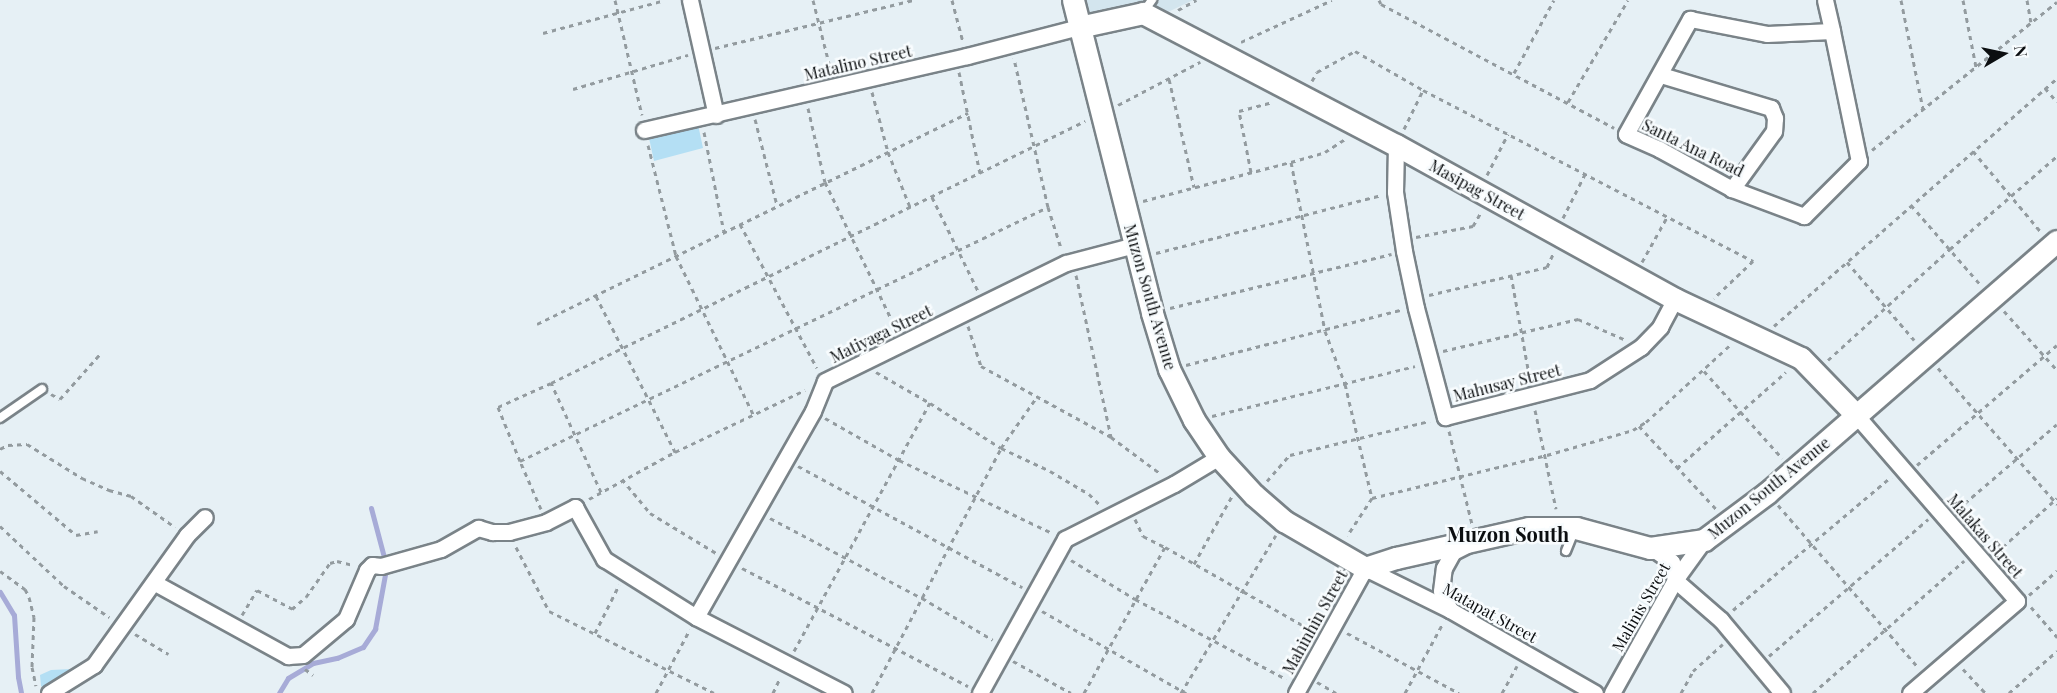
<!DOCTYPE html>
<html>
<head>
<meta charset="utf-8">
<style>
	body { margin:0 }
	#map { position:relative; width:2057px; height:693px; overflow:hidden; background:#e6f0f5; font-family:"Playfair Display",serif }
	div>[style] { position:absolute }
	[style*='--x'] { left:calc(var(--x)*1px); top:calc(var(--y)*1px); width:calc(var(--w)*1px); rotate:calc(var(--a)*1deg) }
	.built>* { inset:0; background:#d3e5ee }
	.green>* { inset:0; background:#b4dff4 }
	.stream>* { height:5px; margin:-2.5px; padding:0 2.5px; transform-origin:2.5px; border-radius:2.5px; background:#a7abd7 }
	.path>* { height:3px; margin-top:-1.5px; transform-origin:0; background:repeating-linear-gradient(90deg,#939b9f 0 4.5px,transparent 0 9px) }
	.roads { filter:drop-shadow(2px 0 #7a8388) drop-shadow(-2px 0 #7a8388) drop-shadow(0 2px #7a8388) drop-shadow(0 -2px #7a8388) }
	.lane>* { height:8px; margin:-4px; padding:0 4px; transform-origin:4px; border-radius:4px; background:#fff }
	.street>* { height:15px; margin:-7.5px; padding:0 7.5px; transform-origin:7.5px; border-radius:7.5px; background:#fff }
	.secondary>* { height:21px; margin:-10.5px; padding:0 10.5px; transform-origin:10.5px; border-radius:10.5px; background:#fff }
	span { translate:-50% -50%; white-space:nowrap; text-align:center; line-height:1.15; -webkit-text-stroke:5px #f8fcfe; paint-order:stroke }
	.street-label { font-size:16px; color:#0b0e10 }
	.quarter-label { font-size:20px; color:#0b0e10; font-weight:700 }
	.north { position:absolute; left:1973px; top:24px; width:60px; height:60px; -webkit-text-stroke:4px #f8fcfe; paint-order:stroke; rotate:81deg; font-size:16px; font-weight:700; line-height:24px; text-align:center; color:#0b0e10 }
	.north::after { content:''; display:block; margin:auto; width:21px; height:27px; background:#0b0e10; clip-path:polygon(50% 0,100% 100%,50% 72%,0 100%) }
</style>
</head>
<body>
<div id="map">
	<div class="built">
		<i style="clip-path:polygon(1075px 0,1193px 0,1166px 13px,1080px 17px)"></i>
	</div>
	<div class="green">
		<i style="clip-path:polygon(696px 115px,703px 148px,654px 161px,646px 124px)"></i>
		<i style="clip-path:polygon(72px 669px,74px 672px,49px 693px,41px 686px,40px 675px,51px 670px)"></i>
	</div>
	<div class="stream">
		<i style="--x:371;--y:508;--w:55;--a:75.2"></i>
		<i style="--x:0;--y:592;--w:27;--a:59"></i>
		<i style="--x:14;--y:615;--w:62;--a:86.3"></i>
		<i style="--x:18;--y:677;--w:16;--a:79"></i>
		<i style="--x:279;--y:693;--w:17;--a:-59"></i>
		<i style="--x:288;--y:678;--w:29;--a:-31"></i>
		<i style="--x:313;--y:663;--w:25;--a:-12"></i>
		<i style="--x:337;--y:658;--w:28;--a:-23"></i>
		<i style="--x:363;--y:647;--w:22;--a:-56"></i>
		<i style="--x:375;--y:629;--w:61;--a:-79.6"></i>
	</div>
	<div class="path">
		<i style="--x:615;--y:0;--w:118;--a:76.8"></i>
		<i style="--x:813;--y:0;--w:73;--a:75.8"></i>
		<i style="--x:952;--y:0;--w:43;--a:75.3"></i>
		<i style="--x:1379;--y:0;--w:4;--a:63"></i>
		<i style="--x:1381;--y:4;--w:264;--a:28"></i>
		<i style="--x:1901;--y:0;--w:111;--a:78.6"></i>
		<i style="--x:1963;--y:0;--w:68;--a:79"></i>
		<i style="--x:2027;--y:0;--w:22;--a:80"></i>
		<i style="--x:1178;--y:10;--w:21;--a:-29"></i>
		<i style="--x:543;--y:33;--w:126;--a:-15.1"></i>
		<i style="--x:1241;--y:42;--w:100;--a:-24.8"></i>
		<i style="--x:715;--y:48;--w:205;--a:-13.6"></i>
		<i style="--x:959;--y:72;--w:103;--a:78.3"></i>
		<i style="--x:1514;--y:73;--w:83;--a:-61.3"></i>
		<i style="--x:1169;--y:79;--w:111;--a:77"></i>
		<i style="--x:1312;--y:81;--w:10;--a:-61"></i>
		<i style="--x:1317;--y:72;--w:43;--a:-28.9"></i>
		<i style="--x:1355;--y:51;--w:78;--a:29.8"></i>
		<i style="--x:1423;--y:90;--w:372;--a:27.4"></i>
		<i style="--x:1753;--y:261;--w:54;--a:136.5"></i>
		<i style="--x:2045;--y:88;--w:18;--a:49"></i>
		<i style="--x:573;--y:89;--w:120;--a:-16.5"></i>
		<i style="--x:872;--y:92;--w:62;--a:75.1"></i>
		<i style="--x:888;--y:152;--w:59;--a:68.2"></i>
		<i style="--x:1568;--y:102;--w:118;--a:-59.5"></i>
		<i style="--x:1118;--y:105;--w:93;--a:-27.7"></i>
		<i style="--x:808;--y:108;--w:76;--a:77.1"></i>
		<i style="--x:825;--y:182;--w:163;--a:64.2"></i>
		<i style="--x:755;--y:119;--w:89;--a:75.7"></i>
		<i style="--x:1404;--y:129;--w:43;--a:-64"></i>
		<i style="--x:704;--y:132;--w:102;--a:78.7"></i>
		<i style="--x:648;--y:145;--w:114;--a:75.8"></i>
		<i style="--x:676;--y:256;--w:176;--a:64"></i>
		<i style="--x:1872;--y:150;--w:237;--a:-38.7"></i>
		<i style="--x:1973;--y:151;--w:106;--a:50"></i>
		<i style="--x:1291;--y:162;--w:172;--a:78.6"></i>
		<i style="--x:1325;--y:331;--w:57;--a:69.3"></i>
		<i style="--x:1345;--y:384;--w:117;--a:76.7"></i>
		<i style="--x:1372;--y:498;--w:45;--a:123.3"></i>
		<i style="--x:1251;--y:172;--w:62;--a:-101.1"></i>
		<i style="--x:1239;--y:111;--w:34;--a:-15"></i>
		<i style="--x:1487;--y:175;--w:46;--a:-62.9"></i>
		<i style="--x:932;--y:197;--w:105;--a:63.9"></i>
		<i style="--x:1143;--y:201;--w:153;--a:-14.8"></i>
		<i style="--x:1291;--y:162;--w:35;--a:-16"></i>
		<i style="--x:1325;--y:152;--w:24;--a:-33"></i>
		<i style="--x:1911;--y:205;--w:105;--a:48.9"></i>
		<i style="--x:1048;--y:207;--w:43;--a:72.4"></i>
		<i style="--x:1563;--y:218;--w:49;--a:-63.4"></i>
		<i style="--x:740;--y:224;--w:163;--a:61.9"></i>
		<i style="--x:1416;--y:237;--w:58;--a:-10.9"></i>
		<i style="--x:1473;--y:226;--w:16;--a:-60"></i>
		<i style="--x:1156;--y:253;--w:233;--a:-14.4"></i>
		<i style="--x:1642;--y:262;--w:51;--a:-60.9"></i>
		<i style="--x:1847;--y:262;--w:103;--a:49.3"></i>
		<i style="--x:1076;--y:275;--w:166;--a:77.8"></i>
		<i style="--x:1511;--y:275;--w:107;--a:79.7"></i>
		<i style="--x:1429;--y:295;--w:121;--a:-13.3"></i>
		<i style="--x:1547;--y:267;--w:17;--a:-65"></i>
		<i style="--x:596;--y:296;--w:175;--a:63.1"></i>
		<i style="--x:1170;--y:308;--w:228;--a:-13.7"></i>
		<i style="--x:2004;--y:311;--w:79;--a:48.1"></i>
		<i style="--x:537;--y:324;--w:480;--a:-26.1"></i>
		<i style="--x:968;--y:326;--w:42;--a:72"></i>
		<i style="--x:981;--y:366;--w:148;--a:28.6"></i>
		<i style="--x:1111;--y:437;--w:62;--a:36.5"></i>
		<i style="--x:1774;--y:326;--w:376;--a:-41.2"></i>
		<i style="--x:1443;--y:351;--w:139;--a:-13.3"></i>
		<i style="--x:1578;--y:319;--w:52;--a:23.6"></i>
		<i style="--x:1828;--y:360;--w:165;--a:-42.3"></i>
		<i style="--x:1950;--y:249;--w:142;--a:-41"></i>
		<i style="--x:1186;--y:365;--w:221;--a:-14.4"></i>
		<i style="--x:1938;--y:368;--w:181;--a:48.8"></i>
		<i style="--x:1704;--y:371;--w:117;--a:48.1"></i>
		<i style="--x:876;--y:372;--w:62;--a:29.9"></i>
		<i style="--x:930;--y:403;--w:84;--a:32.4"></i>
		<i style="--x:1001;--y:448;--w:54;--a:25.1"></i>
		<i style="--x:1050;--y:471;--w:45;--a:30.5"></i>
		<i style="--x:1089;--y:494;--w:14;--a:45"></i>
		<i style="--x:51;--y:394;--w:10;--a:29"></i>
		<i style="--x:60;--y:399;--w:59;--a:-48.4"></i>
		<i style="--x:1535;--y:410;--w:101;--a:78"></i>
		<i style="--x:1212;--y:416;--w:209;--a:-13.8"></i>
		<i style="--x:825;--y:418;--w:85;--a:29.6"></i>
		<i style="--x:899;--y:460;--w:170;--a:25.5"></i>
		<i style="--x:1639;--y:426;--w:113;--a:47.1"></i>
		<i style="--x:1449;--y:431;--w:96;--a:76.1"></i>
		<i style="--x:0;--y:449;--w:9;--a:-27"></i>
		<i style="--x:8;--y:445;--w:19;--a:-3"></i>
		<i style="--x:27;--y:444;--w:65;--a:31.7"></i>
		<i style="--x:82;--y:478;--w:30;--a:24"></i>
		<i style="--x:109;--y:490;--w:23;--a:15"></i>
		<i style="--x:131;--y:496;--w:54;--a:35.2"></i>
		<i style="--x:520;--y:461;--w:58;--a:-112.2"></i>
		<i style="--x:498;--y:407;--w:58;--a:-24.4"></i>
		<i style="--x:1917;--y:465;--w:184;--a:-40.6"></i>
		<i style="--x:798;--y:466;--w:255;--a:28.4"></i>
		<i style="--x:1677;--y:468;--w:145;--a:-41.4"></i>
		<i style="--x:0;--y:471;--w:99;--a:40.1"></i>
		<i style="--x:76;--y:535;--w:22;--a:-10"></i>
		<i style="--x:622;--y:479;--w:44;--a:50.5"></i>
		<i style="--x:650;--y:513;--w:77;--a:31.2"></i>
		<i style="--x:1267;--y:481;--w:35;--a:-49"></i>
		<i style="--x:1290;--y:455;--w:144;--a:-13.7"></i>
		<i style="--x:601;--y:492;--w:120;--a:-114.6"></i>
		<i style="--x:551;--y:383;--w:595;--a:-26.13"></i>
		<i style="--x:1372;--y:498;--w:180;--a:-13.8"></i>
		<i style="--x:1547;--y:455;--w:90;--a:-16.2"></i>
		<i style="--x:1633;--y:430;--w:15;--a:-32"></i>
		<i style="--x:1646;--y:422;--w:114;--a:-42.5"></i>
		<i style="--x:589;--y:499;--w:98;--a:-28.7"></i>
		<i style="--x:675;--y:452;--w:144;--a:-25.5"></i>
		<i style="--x:1778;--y:505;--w:213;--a:49.2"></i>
		<i style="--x:541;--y:509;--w:52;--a:-113.6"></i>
		<i style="--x:520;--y:461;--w:586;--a:-25.69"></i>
		<i style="--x:1048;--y:207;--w:153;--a:-102.9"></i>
		<i style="--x:1958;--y:509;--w:130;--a:-40.6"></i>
		<i style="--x:770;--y:518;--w:172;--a:27.8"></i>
		<i style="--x:922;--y:598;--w:82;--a:30.6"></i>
		<i style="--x:1135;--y:519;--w:19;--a:65"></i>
		<i style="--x:1143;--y:536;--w:25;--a:27"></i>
		<i style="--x:0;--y:526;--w:88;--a:43.2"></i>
		<i style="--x:64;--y:586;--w:55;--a:34.6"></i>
		<i style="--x:516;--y:547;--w:72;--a:62.7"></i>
		<i style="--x:549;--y:611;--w:184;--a:26.4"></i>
		<i style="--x:1996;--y:553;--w:82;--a:-42"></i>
		<i style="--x:1071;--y:560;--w:75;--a:31.4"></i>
		<i style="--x:1135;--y:599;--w:171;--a:27.9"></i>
		<i style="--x:1194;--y:564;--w:78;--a:-60.8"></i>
		<i style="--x:742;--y:568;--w:255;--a:27.6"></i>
		<i style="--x:0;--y:571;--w:31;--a:36"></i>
		<i style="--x:25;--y:589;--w:9;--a:63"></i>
		<i style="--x:29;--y:597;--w:21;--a:76"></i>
		<i style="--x:34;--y:617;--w:50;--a:92.3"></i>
		<i style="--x:32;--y:667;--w:19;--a:78"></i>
		<i style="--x:2029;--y:595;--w:37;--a:-41"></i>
		<i style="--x:2031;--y:607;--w:40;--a:49"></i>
		<i style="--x:1733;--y:610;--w:207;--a:-40.1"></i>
		<i style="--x:1042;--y:611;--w:166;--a:29.7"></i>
		<i style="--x:242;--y:615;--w:29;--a:-59"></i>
		<i style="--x:257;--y:590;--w:40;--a:28"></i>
		<i style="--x:292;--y:609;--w:18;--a:-41"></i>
		<i style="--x:306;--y:597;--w:42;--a:-54.8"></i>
		<i style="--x:330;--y:563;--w:7;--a:-16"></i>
		<i style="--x:337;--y:561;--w:16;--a:14"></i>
		<i style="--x:595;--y:633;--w:54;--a:-63.4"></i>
		<i style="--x:1347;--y:633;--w:127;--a:28.2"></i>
		<i style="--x:135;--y:634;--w:39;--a:31"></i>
		<i style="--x:794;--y:651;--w:283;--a:-61.3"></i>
		<i style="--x:1769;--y:656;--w:210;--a:-40.7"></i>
		<i style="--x:1013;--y:661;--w:66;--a:28.9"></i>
		<i style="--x:305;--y:669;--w:10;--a:37"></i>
		<i style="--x:1963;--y:669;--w:33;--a:47"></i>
		<i style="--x:1317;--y:682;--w:22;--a:30"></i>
		<i style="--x:656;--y:693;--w:72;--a:-62"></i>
		<i style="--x:773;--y:693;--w:17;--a:-65"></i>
		<i style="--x:872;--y:693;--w:277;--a:-62.2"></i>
		<i style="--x:1001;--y:448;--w:61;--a:-55"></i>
		<i style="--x:1084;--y:693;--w:167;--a:-61"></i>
		<i style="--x:1165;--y:547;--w:170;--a:29.6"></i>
		<i style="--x:1181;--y:693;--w:184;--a:-59"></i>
		<i style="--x:1405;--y:693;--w:80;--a:-61.5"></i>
		<i style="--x:1502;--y:693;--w:31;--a:-61"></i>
		<i style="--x:1681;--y:693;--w:25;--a:-61"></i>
		<i style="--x:1693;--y:671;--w:40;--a:-42"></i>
		<i style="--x:1813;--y:693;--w:201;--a:-41.2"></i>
		<i style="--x:2009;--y:693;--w:64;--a:-41.2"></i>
	</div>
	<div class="roads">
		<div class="lane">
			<i style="--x:1144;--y:11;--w:14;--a:-54"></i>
			<i style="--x:0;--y:418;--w:51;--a:-34.6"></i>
			<i style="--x:1566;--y:551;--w:24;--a:-68"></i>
		</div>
		<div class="street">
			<i style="--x:690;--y:0;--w:118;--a:77.3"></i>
			<i style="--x:1825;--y:0;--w:32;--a:77"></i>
			<i style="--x:1832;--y:31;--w:133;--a:78.3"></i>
			<i style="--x:1859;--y:161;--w:78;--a:135"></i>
			<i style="--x:1804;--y:216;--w:77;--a:-159.4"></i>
			<i style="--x:1732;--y:189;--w:83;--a:-151.3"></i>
			<i style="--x:1659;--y:149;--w:36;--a:-156"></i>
			<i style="--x:1626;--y:134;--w:132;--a:-60.9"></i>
			<i style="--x:1690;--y:19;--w:78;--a:11"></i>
			<i style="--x:1767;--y:34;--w:65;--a:-2.6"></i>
			<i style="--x:1661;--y:75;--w:115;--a:16.7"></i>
			<i style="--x:1771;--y:108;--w:11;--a:68"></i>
			<i style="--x:1775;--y:118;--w:13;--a:94"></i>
			<i style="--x:1774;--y:131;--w:72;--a:125.9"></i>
			<i style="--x:644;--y:130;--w:331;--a:-12.9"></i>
			<i style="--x:967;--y:56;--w:116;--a:-14.5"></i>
			<i style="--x:1396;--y:145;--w:47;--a:91.2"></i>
			<i style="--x:1395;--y:192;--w:60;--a:81.3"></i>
			<i style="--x:1404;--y:251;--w:58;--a:78.1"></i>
			<i style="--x:1416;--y:308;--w:113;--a:75.1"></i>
			<i style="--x:1445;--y:417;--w:150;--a:-14.3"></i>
			<i style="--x:1590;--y:380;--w:61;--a:-32.9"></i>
			<i style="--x:1641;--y:347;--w:28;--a:-46"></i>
			<i style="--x:1660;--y:327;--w:32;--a:-62"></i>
			<i style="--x:1856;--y:415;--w:246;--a:49.1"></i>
			<i style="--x:2017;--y:601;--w:141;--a:139.3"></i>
			<i style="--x:1652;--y:548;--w:24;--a:35"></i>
			<i style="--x:1672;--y:562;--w:18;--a:81"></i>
			<i style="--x:1675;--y:580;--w:61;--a:41"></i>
			<i style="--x:1721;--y:620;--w:95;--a:50.1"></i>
			<i style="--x:155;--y:583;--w:152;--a:28.8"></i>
			<i style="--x:288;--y:656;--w:15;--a:-4"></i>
			<i style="--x:303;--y:655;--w:56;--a:-39.9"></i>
			<i style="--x:346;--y:619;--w:53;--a:-66.8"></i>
			<i style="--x:367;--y:570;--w:7;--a:-45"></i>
			<i style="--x:372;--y:565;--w:9;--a:6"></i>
			<i style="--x:381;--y:566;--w:62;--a:-15.8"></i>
			<i style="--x:441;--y:549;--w:43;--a:-29.6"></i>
			<i style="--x:478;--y:528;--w:15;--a:16"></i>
			<i style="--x:492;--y:532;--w:17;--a:0"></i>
			<i style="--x:509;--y:532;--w:38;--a:-15"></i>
			<i style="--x:546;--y:522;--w:33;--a:-27"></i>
			<i style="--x:575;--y:507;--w:60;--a:60.9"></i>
			<i style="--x:604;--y:559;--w:109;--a:32.2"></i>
			<i style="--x:696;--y:617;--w:166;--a:27.2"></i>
			<i style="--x:1450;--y:610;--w:21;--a:-115"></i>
			<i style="--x:1441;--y:591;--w:23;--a:-83"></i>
			<i style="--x:1444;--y:568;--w:18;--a:-61"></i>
			<i style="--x:1453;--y:552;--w:16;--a:-27"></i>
			<i style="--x:696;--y:617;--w:237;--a:-60.4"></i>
			<i style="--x:813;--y:411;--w:32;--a:-68"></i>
			<i style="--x:825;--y:381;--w:268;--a:-26.1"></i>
			<i style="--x:1066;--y:263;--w:71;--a:-14.6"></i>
			<i style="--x:49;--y:693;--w:53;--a:-31.9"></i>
			<i style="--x:94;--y:665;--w:160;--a:-54.4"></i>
			<i style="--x:187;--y:535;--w:25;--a:-45"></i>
			<i style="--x:980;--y:693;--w:176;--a:-61.1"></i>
			<i style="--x:1065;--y:539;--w:122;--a:-26.8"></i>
			<i style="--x:1174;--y:484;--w:52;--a:-31"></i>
			<i style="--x:1296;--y:693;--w:143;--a:-61.1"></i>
			<i style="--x:1365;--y:568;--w:95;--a:26.3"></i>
			<i style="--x:1450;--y:610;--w:167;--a:29.8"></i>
			<i style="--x:1612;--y:693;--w:129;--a:-60.9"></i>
			<i style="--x:1675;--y:580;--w:49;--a:-54.1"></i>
		</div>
		<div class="secondary">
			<i style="--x:1073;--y:0;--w:323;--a:75.8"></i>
			<i style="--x:1152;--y:313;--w:59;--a:73.1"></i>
			<i style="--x:1169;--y:369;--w:57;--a:63.9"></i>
			<i style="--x:1194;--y:420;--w:45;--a:56"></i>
			<i style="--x:1219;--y:457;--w:52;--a:47.4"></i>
			<i style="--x:1254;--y:495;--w:40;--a:41"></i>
			<i style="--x:1284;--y:521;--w:94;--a:30.1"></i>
			<i style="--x:1365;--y:568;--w:33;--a:-18"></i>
			<i style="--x:1396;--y:558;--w:136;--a:-12.7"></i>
			<i style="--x:1529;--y:528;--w:47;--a:0"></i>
			<i style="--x:1576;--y:528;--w:77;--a:15.1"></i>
			<i style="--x:1650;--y:548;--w:55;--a:-8.4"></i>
			<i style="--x:1704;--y:540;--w:79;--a:-36.7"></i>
			<i style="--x:1767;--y:493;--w:384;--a:-41"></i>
			<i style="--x:1079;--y:27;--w:66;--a:-12.3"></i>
			<i style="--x:1143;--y:13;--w:285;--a:27.6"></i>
			<i style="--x:1396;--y:145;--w:319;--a:28.9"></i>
			<i style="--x:1675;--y:299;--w:139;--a:25.1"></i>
			<i style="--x:1801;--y:358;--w:79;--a:46"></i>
		</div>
	</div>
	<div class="street-label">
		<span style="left:858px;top:63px;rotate:-13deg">Matalino Street</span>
		<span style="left:1693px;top:148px;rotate:26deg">Santa Ana Road</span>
		<span style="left:1477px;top:190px;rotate:29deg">Masipag Street</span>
		<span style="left:1150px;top:297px;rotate:74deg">Muzon South Avenue</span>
		<span style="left:881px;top:334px;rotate:-26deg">Matiyaga Street</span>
		<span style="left:1507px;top:383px;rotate:-14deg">Mahusay Street</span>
		<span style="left:1769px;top:488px;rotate:-39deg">Muzon South Avenue</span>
		<span style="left:1985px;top:536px;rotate:49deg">Malakas Street</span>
		<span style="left:1641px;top:607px;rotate:-60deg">Malinis Street</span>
		<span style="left:1490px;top:613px;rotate:29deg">Matapat Street</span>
		<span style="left:1315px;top:622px;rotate:-61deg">Mahinhin Street</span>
	</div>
	<div class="quarter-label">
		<span style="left:1508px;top:533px">Muzon South</span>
	</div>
	<div class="north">N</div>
</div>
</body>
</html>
